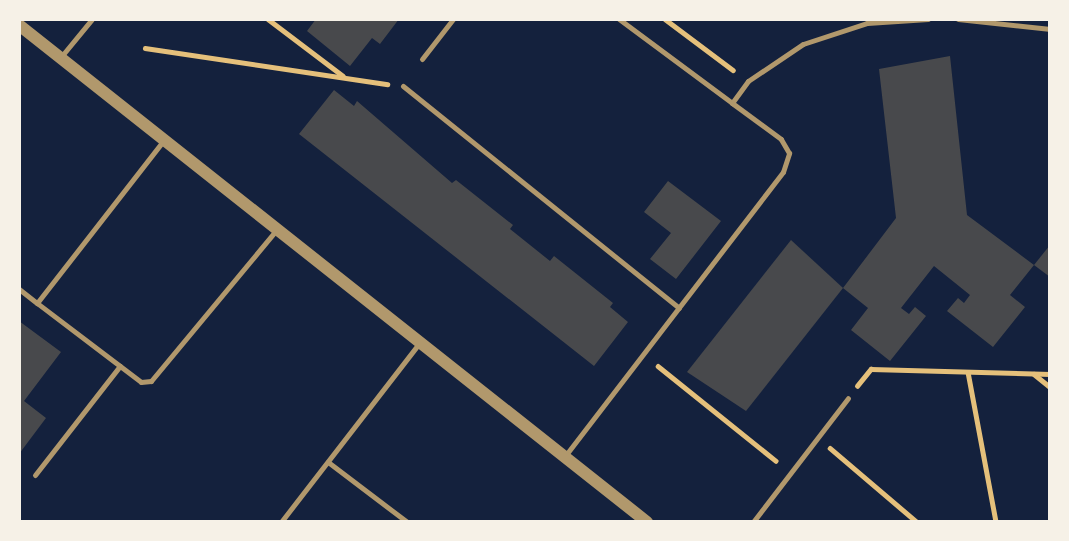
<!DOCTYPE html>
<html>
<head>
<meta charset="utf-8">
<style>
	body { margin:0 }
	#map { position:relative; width:1069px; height:541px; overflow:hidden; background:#14213d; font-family:Manrope,sans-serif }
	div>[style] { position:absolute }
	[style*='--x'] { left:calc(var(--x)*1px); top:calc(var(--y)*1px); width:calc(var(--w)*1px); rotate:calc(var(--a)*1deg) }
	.building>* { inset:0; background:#48494c }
	.path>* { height:4.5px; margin:-2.25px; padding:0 2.25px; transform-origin:2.25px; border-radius:2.25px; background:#e5c07b }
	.service>* { height:5px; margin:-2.5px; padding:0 2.5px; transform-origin:2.5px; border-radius:2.5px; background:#b1986c }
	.tertiary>* { height:12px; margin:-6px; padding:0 6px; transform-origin:6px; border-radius:6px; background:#b1986c }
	span { translate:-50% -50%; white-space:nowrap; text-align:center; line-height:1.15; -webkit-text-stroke:7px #f6f1e7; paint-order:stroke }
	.frame { position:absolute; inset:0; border:21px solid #f6f1e7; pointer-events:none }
</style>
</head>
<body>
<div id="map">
	<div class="building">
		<i style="clip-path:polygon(316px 19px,399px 19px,380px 44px,372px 38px,350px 66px,307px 31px)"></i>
		<i style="clip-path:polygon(950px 56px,967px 215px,1034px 265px,1010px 295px,1025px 307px,993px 347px,947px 311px,958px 298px,964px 303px,970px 295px,934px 266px,901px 308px,909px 314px,915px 307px,926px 316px,890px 361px,851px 330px,868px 308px,843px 288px,896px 218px,879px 69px)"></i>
		<i style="clip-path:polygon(334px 90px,354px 106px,357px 101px,452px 183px,456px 180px,513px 225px,510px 229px,550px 261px,554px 256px,613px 303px,610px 307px,628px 322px,594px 366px,299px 134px)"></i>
		<i style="clip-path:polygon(668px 181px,721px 221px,676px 279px,650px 259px,671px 233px,644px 212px)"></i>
		<i style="clip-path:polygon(791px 240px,843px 288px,746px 411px,687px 372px)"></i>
		<i style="clip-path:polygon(1050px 245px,1050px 277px,1034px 265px)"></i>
		<i style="clip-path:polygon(19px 321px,61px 352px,24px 401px,46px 418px,19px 454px)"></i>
	</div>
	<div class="path">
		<i style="--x:268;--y:19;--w:94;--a:37.2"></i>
		<i style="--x:665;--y:19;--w:85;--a:36.9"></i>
		<i style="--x:145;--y:48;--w:245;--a:8.5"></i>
		<i style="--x:658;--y:366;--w:151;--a:38.8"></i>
		<i style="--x:968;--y:372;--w:153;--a:79.4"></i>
		<i style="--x:1034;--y:374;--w:21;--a:39"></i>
		<i style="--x:857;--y:386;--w:22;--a:-51"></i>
		<i style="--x:871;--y:369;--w:179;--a:1.6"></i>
		<i style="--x:830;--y:448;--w:114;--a:40.4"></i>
	</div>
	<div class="service">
		<i style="--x:619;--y:19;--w:141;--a:36.6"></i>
		<i style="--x:958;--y:19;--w:93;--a:6.2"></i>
		<i style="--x:60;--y:58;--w:50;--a:-50.6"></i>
		<i style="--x:422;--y:59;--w:51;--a:-52.2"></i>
		<i style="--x:403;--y:86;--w:354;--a:38.8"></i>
		<i style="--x:19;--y:289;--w:23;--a:38"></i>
		<i style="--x:120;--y:366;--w:26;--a:37"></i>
		<i style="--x:141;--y:382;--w:10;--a:-6"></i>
		<i style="--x:151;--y:381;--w:197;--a:-50.3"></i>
		<i style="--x:565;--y:456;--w:358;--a:-52.5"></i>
		<i style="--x:783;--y:172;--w:20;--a:-72"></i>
		<i style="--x:789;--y:153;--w:16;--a:-120"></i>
		<i style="--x:781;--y:139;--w:61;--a:-143.7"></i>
		<i style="--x:732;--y:103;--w:27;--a:-54"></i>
		<i style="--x:748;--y:81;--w:66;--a:-33.9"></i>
		<i style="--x:803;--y:44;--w:67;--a:-18.2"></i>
		<i style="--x:867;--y:23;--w:61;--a:-3.8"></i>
		<i style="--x:328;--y:462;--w:99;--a:37.2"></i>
		<i style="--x:35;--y:475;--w:138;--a:-52.1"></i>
		<i style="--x:120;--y:366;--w:104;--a:-142.8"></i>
		<i style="--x:37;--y:303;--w:207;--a:-52.1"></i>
		<i style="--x:281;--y:522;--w:227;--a:-52.3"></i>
		<i style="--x:753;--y:522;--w:156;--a:-52.5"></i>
	</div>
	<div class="tertiary">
		<i style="--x:19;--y:25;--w:801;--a:38.36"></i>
	</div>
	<div class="frame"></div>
</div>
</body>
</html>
